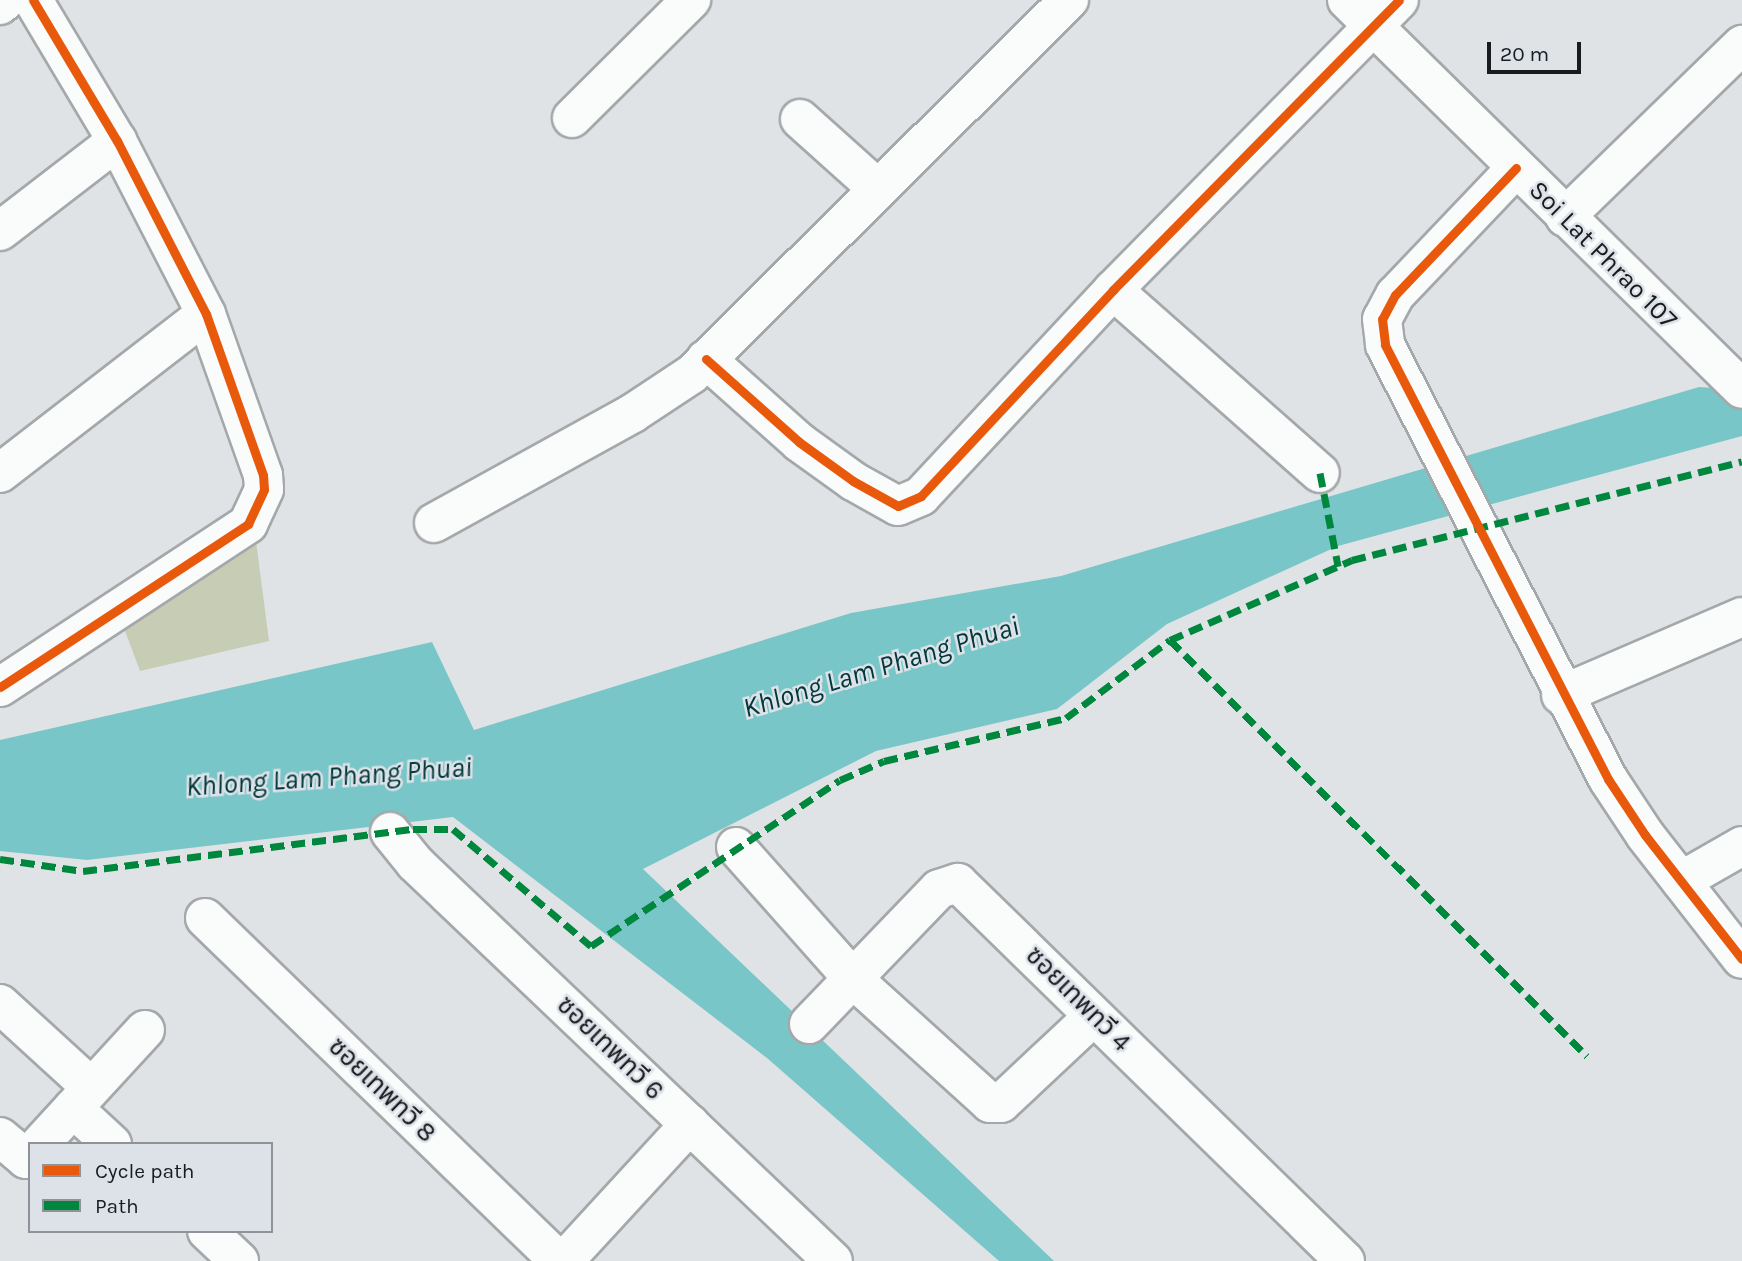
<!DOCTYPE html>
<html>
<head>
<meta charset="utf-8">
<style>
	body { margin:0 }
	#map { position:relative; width:1742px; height:1261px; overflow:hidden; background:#e0e3e6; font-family:Karla,"Noto Sans Thai",sans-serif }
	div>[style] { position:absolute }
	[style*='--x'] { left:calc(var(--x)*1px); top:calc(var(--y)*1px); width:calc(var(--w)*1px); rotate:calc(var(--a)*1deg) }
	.green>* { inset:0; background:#c6cdb4 }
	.water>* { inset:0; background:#79c6c8 }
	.roads { filter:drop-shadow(2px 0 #a5a8aa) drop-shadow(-2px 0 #a5a8aa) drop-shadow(0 2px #a5a8aa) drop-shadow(0 -2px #a5a8aa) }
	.minor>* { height:38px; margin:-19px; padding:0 19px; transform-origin:19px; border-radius:19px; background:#fafbfb }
	.quiet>* { height:7px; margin-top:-3.5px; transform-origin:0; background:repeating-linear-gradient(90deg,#00873e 0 14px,transparent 0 21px) }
	.cycleway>* { height:9px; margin:-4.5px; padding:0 4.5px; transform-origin:4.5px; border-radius:4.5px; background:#e8590c }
	span { translate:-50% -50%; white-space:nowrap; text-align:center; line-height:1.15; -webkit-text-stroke:5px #dde2e9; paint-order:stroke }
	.street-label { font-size:26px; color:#1a1b1e }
	.water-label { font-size:28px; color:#013738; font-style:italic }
	.legend { position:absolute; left:28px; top:1142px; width:245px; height:91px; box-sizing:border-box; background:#dde2e9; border:2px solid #8f9298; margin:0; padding:9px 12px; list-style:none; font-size:21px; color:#1a1b1e }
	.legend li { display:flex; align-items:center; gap:14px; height:35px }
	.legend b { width:35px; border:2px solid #8f9298 }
	.scale { position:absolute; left:1487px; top:42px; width:94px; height:32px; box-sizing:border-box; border:4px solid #1a1b1e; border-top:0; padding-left:9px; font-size:21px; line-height:24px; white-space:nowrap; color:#1a1b1e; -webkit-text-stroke:5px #dde2e9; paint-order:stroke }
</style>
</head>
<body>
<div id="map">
	<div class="green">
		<i style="clip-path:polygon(256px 541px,269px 641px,140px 671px,122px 623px)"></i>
	</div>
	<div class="water">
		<i style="clip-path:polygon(1699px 387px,1742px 390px,1742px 436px,1338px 546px,1167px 624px,1057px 709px,876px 751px,643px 869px,1054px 1261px,999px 1261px,767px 1058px,453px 817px,87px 860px,0 851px,0 740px,432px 642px,474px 730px,851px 613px,1061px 576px)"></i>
	</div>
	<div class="roads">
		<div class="minor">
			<i style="--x:1347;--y:0;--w:554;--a:44.56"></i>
			<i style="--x:0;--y:5;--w:8;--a:-40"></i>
			<i style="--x:572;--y:118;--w:168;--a:-44.8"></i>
			<i style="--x:800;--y:119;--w:105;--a:41.9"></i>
			<i style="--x:1516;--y:168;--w:175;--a:133.6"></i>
			<i style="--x:1395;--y:295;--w:27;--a:118"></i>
			<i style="--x:1382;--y:319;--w:26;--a:83"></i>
			<i style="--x:1385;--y:345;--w:488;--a:62.8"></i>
			<i style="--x:1608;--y:779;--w:67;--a:56.5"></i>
			<i style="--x:1645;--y:835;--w:157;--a:52"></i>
			<i style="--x:1565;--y:217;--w:247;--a:-44.2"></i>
			<i style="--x:0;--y:231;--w:148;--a:-37.6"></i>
			<i style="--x:1113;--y:290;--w:276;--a:41.5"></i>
			<i style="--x:706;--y:359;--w:125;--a:41.7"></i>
			<i style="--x:799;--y:442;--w:67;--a:35.8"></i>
			<i style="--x:853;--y:481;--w:51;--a:29.1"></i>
			<i style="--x:898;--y:506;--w:25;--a:-23"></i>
			<i style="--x:921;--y:496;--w:282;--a:-47"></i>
			<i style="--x:1113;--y:290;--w:407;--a:-45.4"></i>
			<i style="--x:0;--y:473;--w:260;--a:-37.7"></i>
			<i style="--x:434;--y:523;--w:227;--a:-28.9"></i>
			<i style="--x:633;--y:413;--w:71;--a:-33.5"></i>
			<i style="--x:692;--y:374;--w:531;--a:-44.77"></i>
			<i style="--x:0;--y:687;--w:297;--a:-33.3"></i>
			<i style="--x:248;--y:524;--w:38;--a:-65"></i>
			<i style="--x:264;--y:489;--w:14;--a:-94"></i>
			<i style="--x:263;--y:475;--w:171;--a:-109.5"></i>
			<i style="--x:206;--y:314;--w:195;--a:-117.2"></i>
			<i style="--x:117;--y:141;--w:164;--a:-120.8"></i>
			<i style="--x:1561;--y:695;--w:197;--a:-23.3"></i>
			<i style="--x:390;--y:832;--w:40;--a:51"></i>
			<i style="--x:415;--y:863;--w:577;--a:43.6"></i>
			<i style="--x:736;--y:847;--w:176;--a:48.4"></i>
			<i style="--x:853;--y:979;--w:185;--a:42.1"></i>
			<i style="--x:990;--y:1103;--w:11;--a:0"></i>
			<i style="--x:1001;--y:1103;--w:127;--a:-43.1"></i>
			<i style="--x:1681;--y:881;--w:70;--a:-29.8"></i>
			<i style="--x:205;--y:918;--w:493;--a:44.1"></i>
			<i style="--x:0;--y:1004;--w:123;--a:42.4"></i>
			<i style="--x:809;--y:1024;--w:187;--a:-46.1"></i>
			<i style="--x:939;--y:889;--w:20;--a:-18"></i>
			<i style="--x:958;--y:883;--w:541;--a:44.33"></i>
			<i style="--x:73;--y:1108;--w:53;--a:42.7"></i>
			<i style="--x:0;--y:1137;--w:34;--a:40"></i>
			<i style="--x:26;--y:1159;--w:6;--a:-45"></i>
			<i style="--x:40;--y:1144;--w:155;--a:-47.4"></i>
			<i style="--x:207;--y:1231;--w:44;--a:43.2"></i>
			<i style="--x:564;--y:1261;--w:186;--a:-47.4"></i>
		</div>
	</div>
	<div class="quiet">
		<i style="--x:1320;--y:473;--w:95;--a:79"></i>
		<i style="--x:1170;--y:640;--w:589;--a:44.93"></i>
		<i style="--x:0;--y:859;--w:84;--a:8.2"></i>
		<i style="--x:83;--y:871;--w:333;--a:-7.3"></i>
		<i style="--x:413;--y:829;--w:40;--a:0"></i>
		<i style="--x:453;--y:829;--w:181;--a:40.3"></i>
		<i style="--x:591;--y:946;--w:299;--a:-33.7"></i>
		<i style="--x:840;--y:780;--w:48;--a:-23.4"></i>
		<i style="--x:884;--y:761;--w:187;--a:-13.3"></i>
		<i style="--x:1066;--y:718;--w:130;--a:-36.9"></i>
		<i style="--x:1170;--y:640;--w:199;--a:-23.7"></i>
		<i style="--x:1352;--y:560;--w:402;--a:-14.2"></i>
	</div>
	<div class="cycleway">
		<i style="--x:1516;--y:168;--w:175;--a:133.6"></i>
		<i style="--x:1395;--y:295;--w:27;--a:118"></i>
		<i style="--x:1382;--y:319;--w:26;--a:83"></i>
		<i style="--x:1385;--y:345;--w:488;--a:62.8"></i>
		<i style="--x:1608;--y:779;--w:67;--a:56.5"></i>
		<i style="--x:1645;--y:835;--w:157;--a:52"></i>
		<i style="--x:706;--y:359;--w:125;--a:41.7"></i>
		<i style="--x:799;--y:442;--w:67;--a:35.8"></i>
		<i style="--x:853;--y:481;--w:51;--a:29.1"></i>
		<i style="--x:898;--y:506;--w:25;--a:-23"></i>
		<i style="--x:921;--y:496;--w:282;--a:-47"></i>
		<i style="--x:1113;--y:290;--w:407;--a:-45.4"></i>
		<i style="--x:0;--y:687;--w:297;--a:-33.3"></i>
		<i style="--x:248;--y:524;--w:38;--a:-65"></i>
		<i style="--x:264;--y:489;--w:14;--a:-94"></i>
		<i style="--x:263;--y:475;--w:171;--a:-109.5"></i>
		<i style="--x:206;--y:314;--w:195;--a:-117.2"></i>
		<i style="--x:117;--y:141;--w:164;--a:-120.8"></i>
	</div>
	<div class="street-label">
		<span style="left:1603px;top:255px;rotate:45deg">Soi Lat Phrao 107</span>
		<span style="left:1078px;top:999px;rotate:45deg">ซอยเทพทวี 4</span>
		<span style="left:610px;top:1048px;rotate:44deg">ซอยเทพทวี 6</span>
		<span style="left:382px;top:1090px;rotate:44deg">ซอยเทพทวี 8</span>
	</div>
	<div class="water-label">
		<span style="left:881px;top:667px;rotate:-17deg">Khlong Lam Phang Phuai</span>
		<span style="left:329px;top:777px;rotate:-4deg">Khlong Lam Phang Phuai</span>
	</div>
	<ul class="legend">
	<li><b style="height:9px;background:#e8590c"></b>Cycle path</li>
	<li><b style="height:9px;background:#00873e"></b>Path</li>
	</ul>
	<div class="scale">20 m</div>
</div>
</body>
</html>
